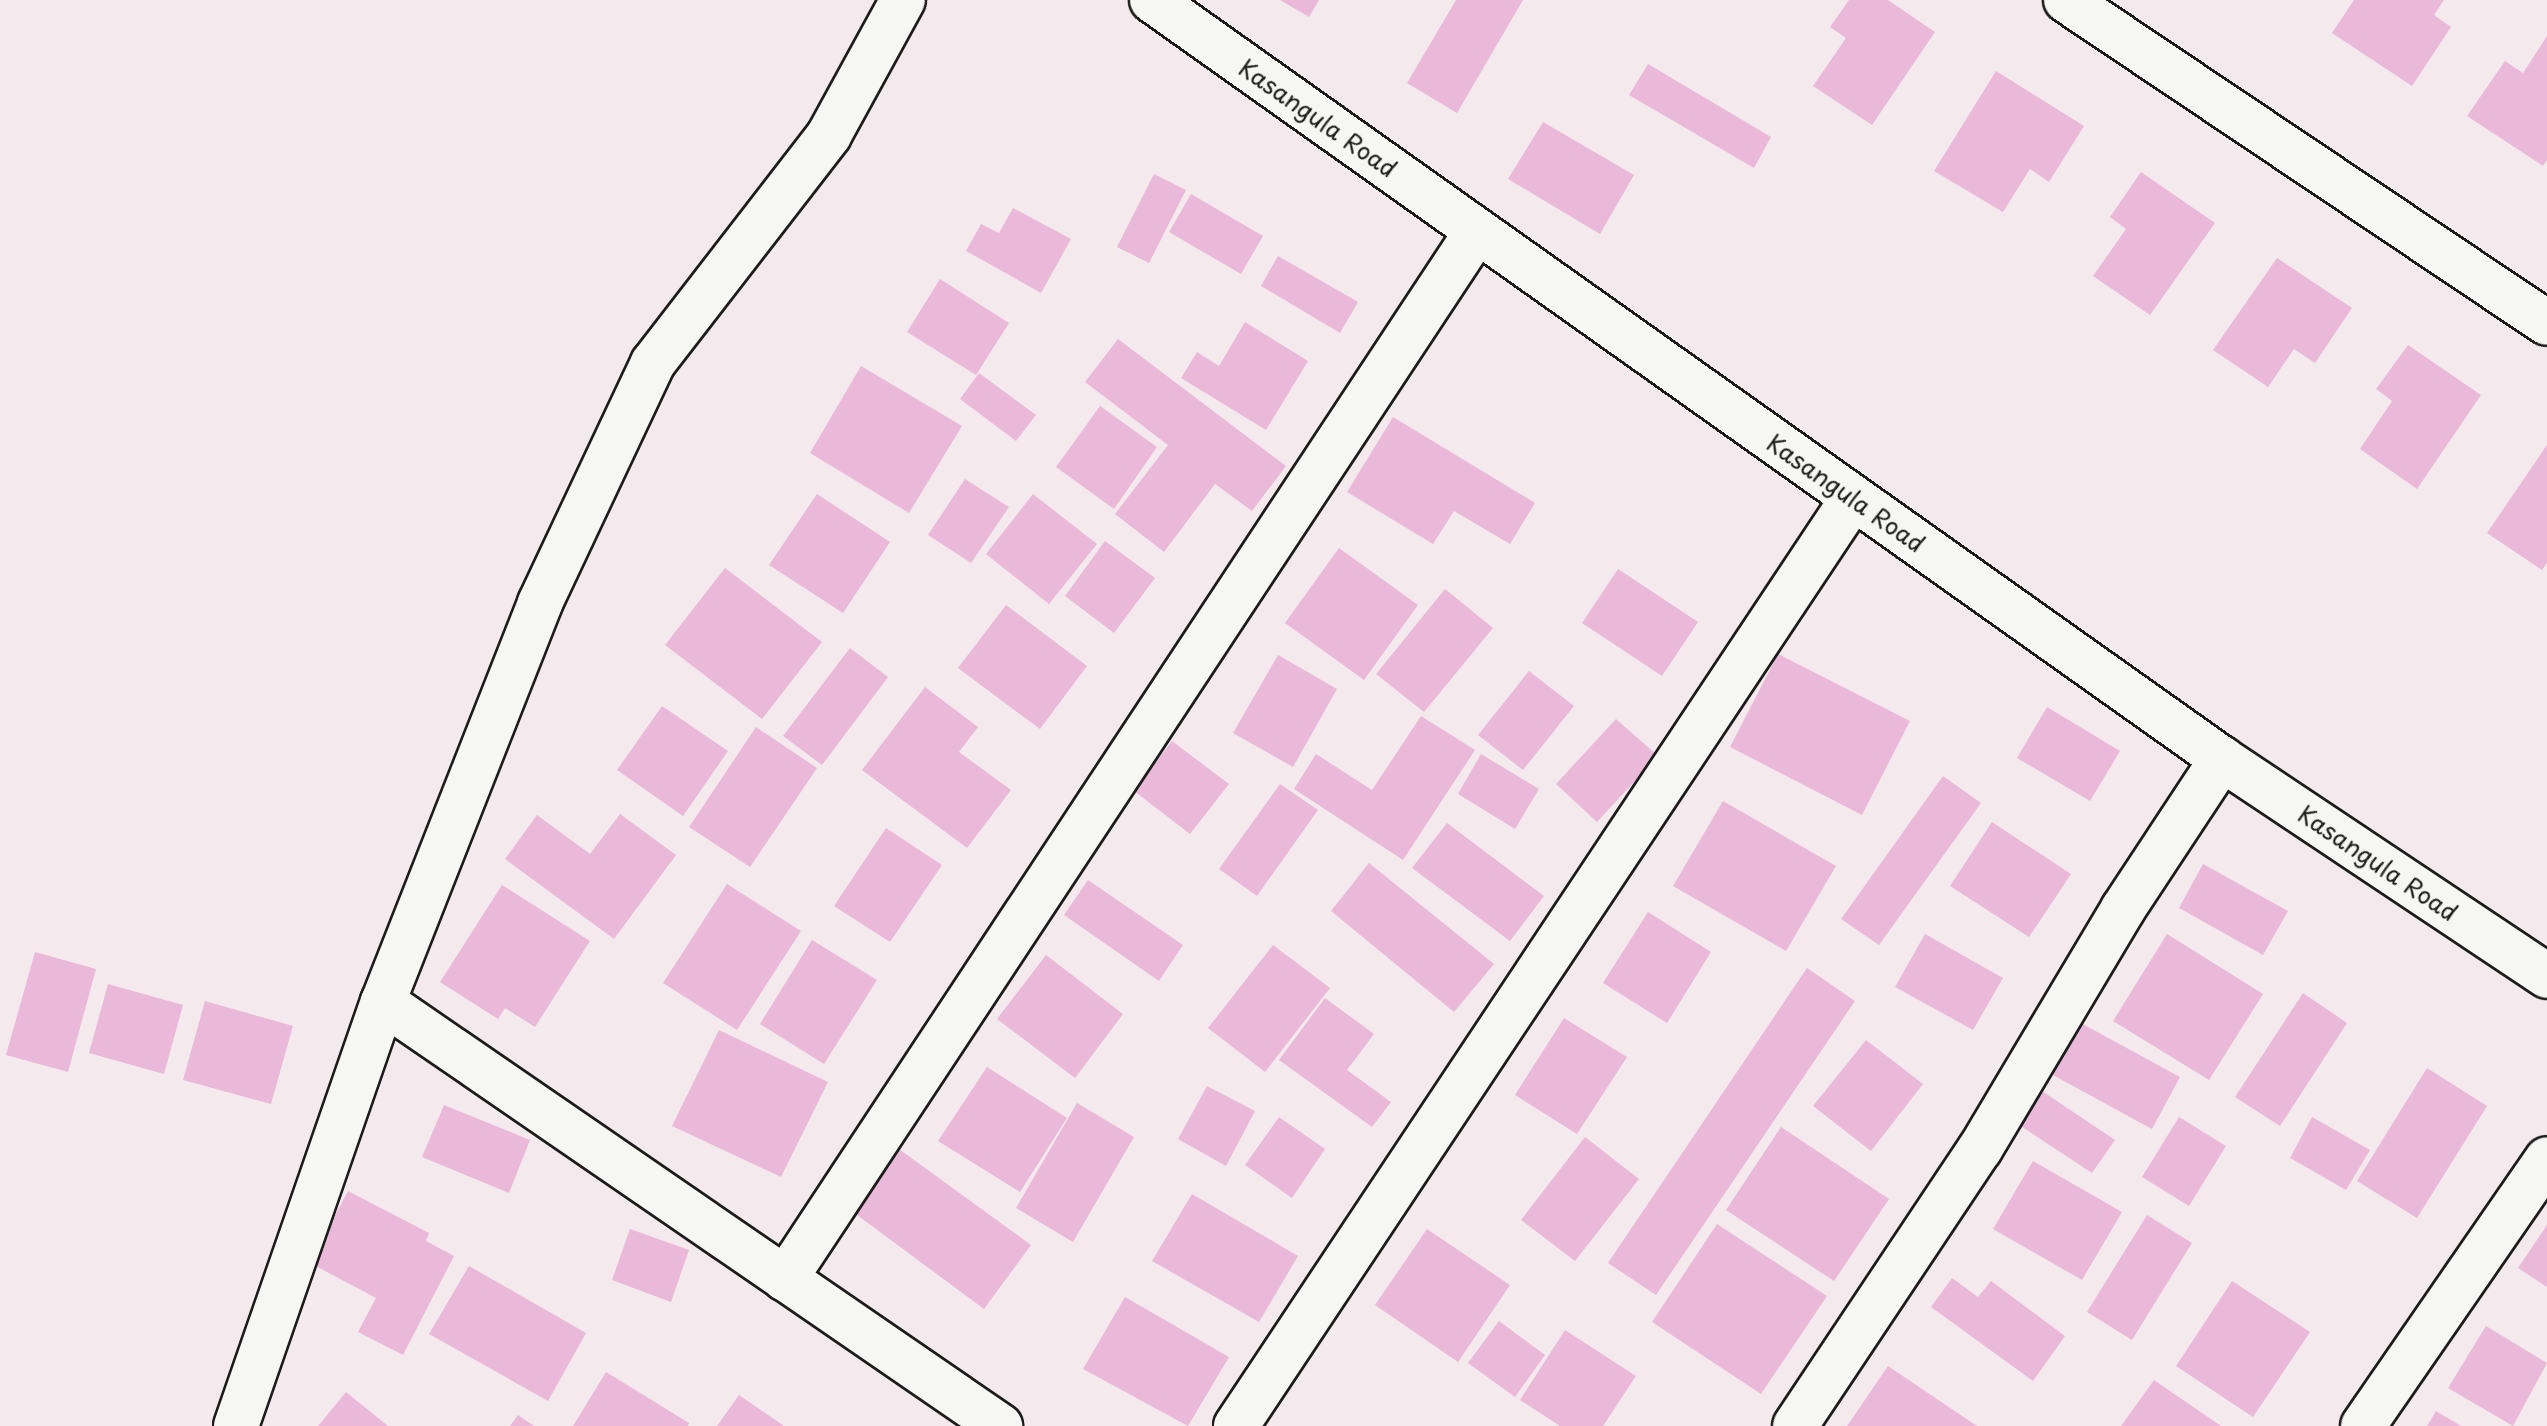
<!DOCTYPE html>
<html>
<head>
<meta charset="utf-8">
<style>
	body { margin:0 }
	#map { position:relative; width:2547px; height:1426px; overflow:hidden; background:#f4eaed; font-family:"Playpen Sans",sans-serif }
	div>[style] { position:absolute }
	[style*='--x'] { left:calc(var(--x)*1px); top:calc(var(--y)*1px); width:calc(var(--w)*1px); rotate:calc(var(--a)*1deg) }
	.building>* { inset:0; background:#eab8d8 }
	.roads { filter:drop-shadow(2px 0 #1c1c1c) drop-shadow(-2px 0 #1c1c1c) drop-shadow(0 2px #1c1c1c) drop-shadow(0 -2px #1c1c1c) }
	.minor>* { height:44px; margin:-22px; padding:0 22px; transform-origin:22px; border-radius:22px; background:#f6f6f2 }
	.secondary>* { height:44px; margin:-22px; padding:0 22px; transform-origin:22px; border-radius:22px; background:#f6f6f2 }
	span { translate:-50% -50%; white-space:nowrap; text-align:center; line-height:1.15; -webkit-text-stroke:8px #f6f6f2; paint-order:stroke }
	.street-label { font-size:24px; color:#1c1c1c }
</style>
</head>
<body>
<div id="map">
	<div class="building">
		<i style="clip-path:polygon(1280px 0,1319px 0,1309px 17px)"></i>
		<i style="clip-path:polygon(1456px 0,1523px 0,1457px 113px,1407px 83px)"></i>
		<i style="clip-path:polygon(1849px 0,1888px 0,1935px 32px,1872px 125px,1813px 86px,1846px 38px,1830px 27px)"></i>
		<i style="clip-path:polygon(2354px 0,2444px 0,2434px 15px,2451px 27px,2412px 86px,2332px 33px)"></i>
		<i style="clip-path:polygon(2547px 36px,2547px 160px,2543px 166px,2467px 116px,2505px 61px,2523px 73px)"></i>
		<i style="clip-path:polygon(1648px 64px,1771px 137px,1754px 168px,1629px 95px)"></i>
		<i style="clip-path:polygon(1996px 71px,2084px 126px,2049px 182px,2030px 169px,2003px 212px,1934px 171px)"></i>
		<i style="clip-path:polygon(1543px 122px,1634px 175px,1600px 234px,1508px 179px)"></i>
		<i style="clip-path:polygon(2141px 172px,2215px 223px,2150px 315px,2093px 276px,2126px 229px,2110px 217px)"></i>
		<i style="clip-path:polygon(1154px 174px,1186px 190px,1149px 263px,1117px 247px)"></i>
		<i style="clip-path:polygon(1191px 194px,1263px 236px,1241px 274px,1169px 232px)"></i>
		<i style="clip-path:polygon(1013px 208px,1071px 239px,1041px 293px,966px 251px,981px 224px,999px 233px)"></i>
		<i style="clip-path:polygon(1278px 256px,1358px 302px,1340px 333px,1261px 286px)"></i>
		<i style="clip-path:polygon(2277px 258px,2352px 308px,2315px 363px,2294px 349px,2268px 387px,2213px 350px)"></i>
		<i style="clip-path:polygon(940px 279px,1009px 323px,976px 375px,907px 332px)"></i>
		<i style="clip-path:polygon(1245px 322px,1308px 361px,1266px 430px,1181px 378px,1197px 352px,1219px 366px)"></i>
		<i style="clip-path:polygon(1118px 339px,1286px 466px,1252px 511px,1215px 484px,1164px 552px,1115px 514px,1168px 445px,1085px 382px)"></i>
		<i style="clip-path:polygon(2408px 345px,2481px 395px,2417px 489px,2360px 449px,2392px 401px,2376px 389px)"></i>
		<i style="clip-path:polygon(861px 366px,962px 426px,909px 513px,810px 453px)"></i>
		<i style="clip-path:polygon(979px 373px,1036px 415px,1016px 441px,960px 399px)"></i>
		<i style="clip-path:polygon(1100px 406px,1157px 447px,1114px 509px,1056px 467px)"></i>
		<i style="clip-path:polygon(1393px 417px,1535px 503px,1510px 544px,1454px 511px,1433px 544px,1347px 492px)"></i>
		<i style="clip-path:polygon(2547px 445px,2547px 563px,2542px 570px,2487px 533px)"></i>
		<i style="clip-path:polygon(965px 479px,1009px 507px,971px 563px,928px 535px)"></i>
		<i style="clip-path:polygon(817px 494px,890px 542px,843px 613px,769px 565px)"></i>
		<i style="clip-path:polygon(1033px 494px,1097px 544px,1049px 604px,986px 554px)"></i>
		<i style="clip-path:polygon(1105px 541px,1155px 578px,1114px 633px,1065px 596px)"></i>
		<i style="clip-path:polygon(1339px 548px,1418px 605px,1364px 680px,1285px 623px)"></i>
		<i style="clip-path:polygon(725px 568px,822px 642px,762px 719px,665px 645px)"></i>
		<i style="clip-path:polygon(1618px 569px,1698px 622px,1662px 676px,1582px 623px)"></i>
		<i style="clip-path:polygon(1445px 589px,1493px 628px,1424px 712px,1376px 674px)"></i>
		<i style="clip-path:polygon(1006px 605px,1087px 666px,1040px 729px,958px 668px)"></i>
		<i style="clip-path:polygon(850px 648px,888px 677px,822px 765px,783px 736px)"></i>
		<i style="clip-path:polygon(1778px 654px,1910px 721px,1862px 815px,1730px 747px)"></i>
		<i style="clip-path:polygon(1278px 655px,1337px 689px,1293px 767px,1233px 733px)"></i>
		<i style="clip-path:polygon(1529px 671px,1574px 706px,1523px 770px,1478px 735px)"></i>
		<i style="clip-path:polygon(925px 687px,978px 727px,959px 752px,1011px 790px,967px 848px,862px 770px)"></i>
		<i style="clip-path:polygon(662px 706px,728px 751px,683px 816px,617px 770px)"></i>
		<i style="clip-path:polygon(2047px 707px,2120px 751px,2090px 801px,2017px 758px)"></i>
		<i style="clip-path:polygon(1421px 716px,1475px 750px,1403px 860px,1294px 789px,1316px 754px,1372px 790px)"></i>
		<i style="clip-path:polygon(1616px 719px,1658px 756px,1597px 822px,1556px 784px)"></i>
		<i style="clip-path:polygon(756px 727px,817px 768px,750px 867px,689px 827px)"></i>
		<i style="clip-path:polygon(1172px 741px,1229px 784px,1190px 834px,1134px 791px)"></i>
		<i style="clip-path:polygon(1481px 754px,1539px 789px,1515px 829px,1458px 794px)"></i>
		<i style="clip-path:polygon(1943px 776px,1981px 803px,1879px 945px,1841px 919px)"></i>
		<i style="clip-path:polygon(1280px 784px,1318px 810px,1257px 896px,1219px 869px)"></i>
		<i style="clip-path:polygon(1723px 801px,1836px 866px,1786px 951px,1673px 886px)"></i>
		<i style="clip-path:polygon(620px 814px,676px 855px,614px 939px,505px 859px,537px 815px,590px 854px)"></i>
		<i style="clip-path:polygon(1992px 822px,2071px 874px,2029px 937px,1950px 886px)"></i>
		<i style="clip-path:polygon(1447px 823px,1544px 896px,1510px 941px,1412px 868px)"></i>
		<i style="clip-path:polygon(886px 828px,942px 865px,890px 942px,834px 906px)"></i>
		<i style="clip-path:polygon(1369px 863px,1494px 964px,1454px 1012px,1331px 911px)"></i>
		<i style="clip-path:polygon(2203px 864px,2288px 911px,2263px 955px,2179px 908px)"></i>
		<i style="clip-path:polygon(1088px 880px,1183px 945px,1159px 981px,1064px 915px)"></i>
		<i style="clip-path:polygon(727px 884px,801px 931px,737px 1030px,663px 983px)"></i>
		<i style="clip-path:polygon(502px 885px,590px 941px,535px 1027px,505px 1008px,498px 1019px,440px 982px)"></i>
		<i style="clip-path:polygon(1648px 912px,1711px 952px,1667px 1023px,1603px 983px)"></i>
		<i style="clip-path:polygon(1925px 934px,2003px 978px,1973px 1030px,1895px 987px)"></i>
		<i style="clip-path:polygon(2167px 934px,2263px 994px,2209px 1080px,2113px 1021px)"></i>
		<i style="clip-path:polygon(812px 940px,877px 980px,824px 1064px,760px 1024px)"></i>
		<i style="clip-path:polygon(1273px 945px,1330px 988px,1265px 1072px,1208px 1028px)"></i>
		<i style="clip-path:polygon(35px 952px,96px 969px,68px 1072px,6px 1055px)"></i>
		<i style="clip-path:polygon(1046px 955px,1123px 1014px,1075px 1078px,997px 1019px)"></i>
		<i style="clip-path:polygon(1807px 968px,1855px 1001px,1656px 1295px,1608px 1263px)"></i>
		<i style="clip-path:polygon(108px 984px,183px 1005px,164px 1074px,89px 1053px)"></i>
		<i style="clip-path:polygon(2303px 993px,2347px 1023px,2280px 1126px,2235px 1097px)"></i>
		<i style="clip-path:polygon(1325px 998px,1374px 1034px,1347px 1070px,1391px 1102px,1372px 1127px,1279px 1060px)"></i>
		<i style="clip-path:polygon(205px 1001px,293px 1026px,271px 1104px,183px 1080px)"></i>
		<i style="clip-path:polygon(1564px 1018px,1627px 1057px,1577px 1134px,1515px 1095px)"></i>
		<i style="clip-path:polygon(2079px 1022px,2180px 1077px,2152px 1129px,2051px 1074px)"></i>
		<i style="clip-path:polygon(719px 1030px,828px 1082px,781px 1177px,672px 1126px)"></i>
		<i style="clip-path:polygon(1866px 1040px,1923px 1084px,1871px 1151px,1813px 1106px)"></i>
		<i style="clip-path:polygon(987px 1067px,1067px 1118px,1020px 1192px,938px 1141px)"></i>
		<i style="clip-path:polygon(2427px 1068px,2487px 1106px,2417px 1218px,2357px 1181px)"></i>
		<i style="clip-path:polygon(1207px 1086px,1255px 1111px,1226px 1166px,1178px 1139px)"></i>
		<i style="clip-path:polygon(2039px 1089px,2115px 1140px,2092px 1173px,2016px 1123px)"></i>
		<i style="clip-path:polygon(1077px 1103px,1134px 1137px,1073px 1242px,1016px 1208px)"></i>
		<i style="clip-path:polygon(444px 1105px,530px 1140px,509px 1193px,422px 1157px)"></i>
		<i style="clip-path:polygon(1279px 1117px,1325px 1149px,1292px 1198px,1245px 1165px)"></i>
		<i style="clip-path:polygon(2179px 1117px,2226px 1146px,2189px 1206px,2142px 1177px)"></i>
		<i style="clip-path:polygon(2312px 1117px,2370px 1150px,2346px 1190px,2290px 1158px)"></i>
		<i style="clip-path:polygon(1781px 1127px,1889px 1199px,1834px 1281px,1726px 1210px)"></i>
		<i style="clip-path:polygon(1585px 1137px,1639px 1179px,1575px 1261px,1521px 1220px)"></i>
		<i style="clip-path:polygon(899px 1149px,1031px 1245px,984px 1309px,853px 1212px)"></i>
		<i style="clip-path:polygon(2033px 1161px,2122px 1212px,2082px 1280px,1993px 1229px)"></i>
		<i style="clip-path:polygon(348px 1191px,429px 1233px,426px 1241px,454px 1256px,403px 1355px,358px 1332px,376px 1298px,310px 1263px)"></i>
		<i style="clip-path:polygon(1192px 1194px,1298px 1256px,1259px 1322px,1152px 1261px)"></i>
		<i style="clip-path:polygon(2147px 1215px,2192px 1243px,2132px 1340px,2087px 1312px)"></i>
		<i style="clip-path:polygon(1717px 1224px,1827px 1296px,1761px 1394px,1652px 1322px)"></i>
		<i style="clip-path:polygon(2547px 1225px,2547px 1287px,2518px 1268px)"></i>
		<i style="clip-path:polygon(630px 1229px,689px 1250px,671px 1302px,612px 1280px)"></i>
		<i style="clip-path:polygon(1427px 1229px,1510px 1285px,1458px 1362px,1375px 1305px)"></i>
		<i style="clip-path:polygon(469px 1266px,586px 1333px,548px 1401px,429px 1334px)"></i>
		<i style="clip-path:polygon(1952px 1278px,1978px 1297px,1991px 1281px,2065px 1336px,2033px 1381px,1931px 1307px)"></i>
		<i style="clip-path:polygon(2232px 1281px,2310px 1332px,2253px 1417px,2176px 1366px)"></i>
		<i style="clip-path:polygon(1125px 1297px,1229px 1357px,1188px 1426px,1083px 1369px)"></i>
		<i style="clip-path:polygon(1499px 1321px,1545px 1355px,1515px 1397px,1468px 1363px)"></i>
		<i style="clip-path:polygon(2486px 1326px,2547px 1363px,2513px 1426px,2448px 1388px)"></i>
		<i style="clip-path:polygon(1565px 1330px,1636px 1376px,1603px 1426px,1560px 1426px,1520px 1400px)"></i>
		<i style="clip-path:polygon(1888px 1366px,1977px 1426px,1847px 1426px)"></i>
		<i style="clip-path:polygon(606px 1372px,689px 1423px,688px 1426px,573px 1426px)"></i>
		<i style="clip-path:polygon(2154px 1380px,2221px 1426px,2121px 1426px)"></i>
		<i style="clip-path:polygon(346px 1392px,388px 1426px,318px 1426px)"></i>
		<i style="clip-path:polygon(739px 1395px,784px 1426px,717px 1426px)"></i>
		<i style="clip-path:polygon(2436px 1411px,2461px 1426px,2427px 1426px)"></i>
		<i style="clip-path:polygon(518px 1415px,534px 1426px,510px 1426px)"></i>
	</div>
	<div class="roads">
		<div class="minor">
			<i style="--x:2066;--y:0;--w:579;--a:33.88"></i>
			<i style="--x:383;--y:1002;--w:749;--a:34.5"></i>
			<i style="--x:785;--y:1279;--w:1256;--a:-56.56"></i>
			<i style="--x:236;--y:1426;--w:449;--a:-70.9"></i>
			<i style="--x:383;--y:1002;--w:429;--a:-68.5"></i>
			<i style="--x:540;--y:603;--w:265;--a:-64.8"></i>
			<i style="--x:653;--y:363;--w:288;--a:-52.3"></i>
			<i style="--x:829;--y:135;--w:154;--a:-61.3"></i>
			<i style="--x:1236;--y:1426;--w:1114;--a:-56.38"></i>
			<i style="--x:1795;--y:1426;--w:333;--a:-56.3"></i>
			<i style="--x:1980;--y:1149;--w:279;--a:-59.2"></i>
			<i style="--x:2123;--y:909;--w:180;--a:-56.6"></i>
			<i style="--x:2363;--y:1426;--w:324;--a:-55.4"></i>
		</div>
		<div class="secondary">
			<i style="--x:1152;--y:0;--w:1312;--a:35.35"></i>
			<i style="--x:2222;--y:759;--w:391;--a:33.7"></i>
		</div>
	</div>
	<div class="street-label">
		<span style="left:1318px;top:118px;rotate:35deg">Kasangula Road</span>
		<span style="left:1846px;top:493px;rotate:35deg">Kasangula Road</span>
		<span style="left:2378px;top:863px;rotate:34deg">Kasangula Road</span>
	</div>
</div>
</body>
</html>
